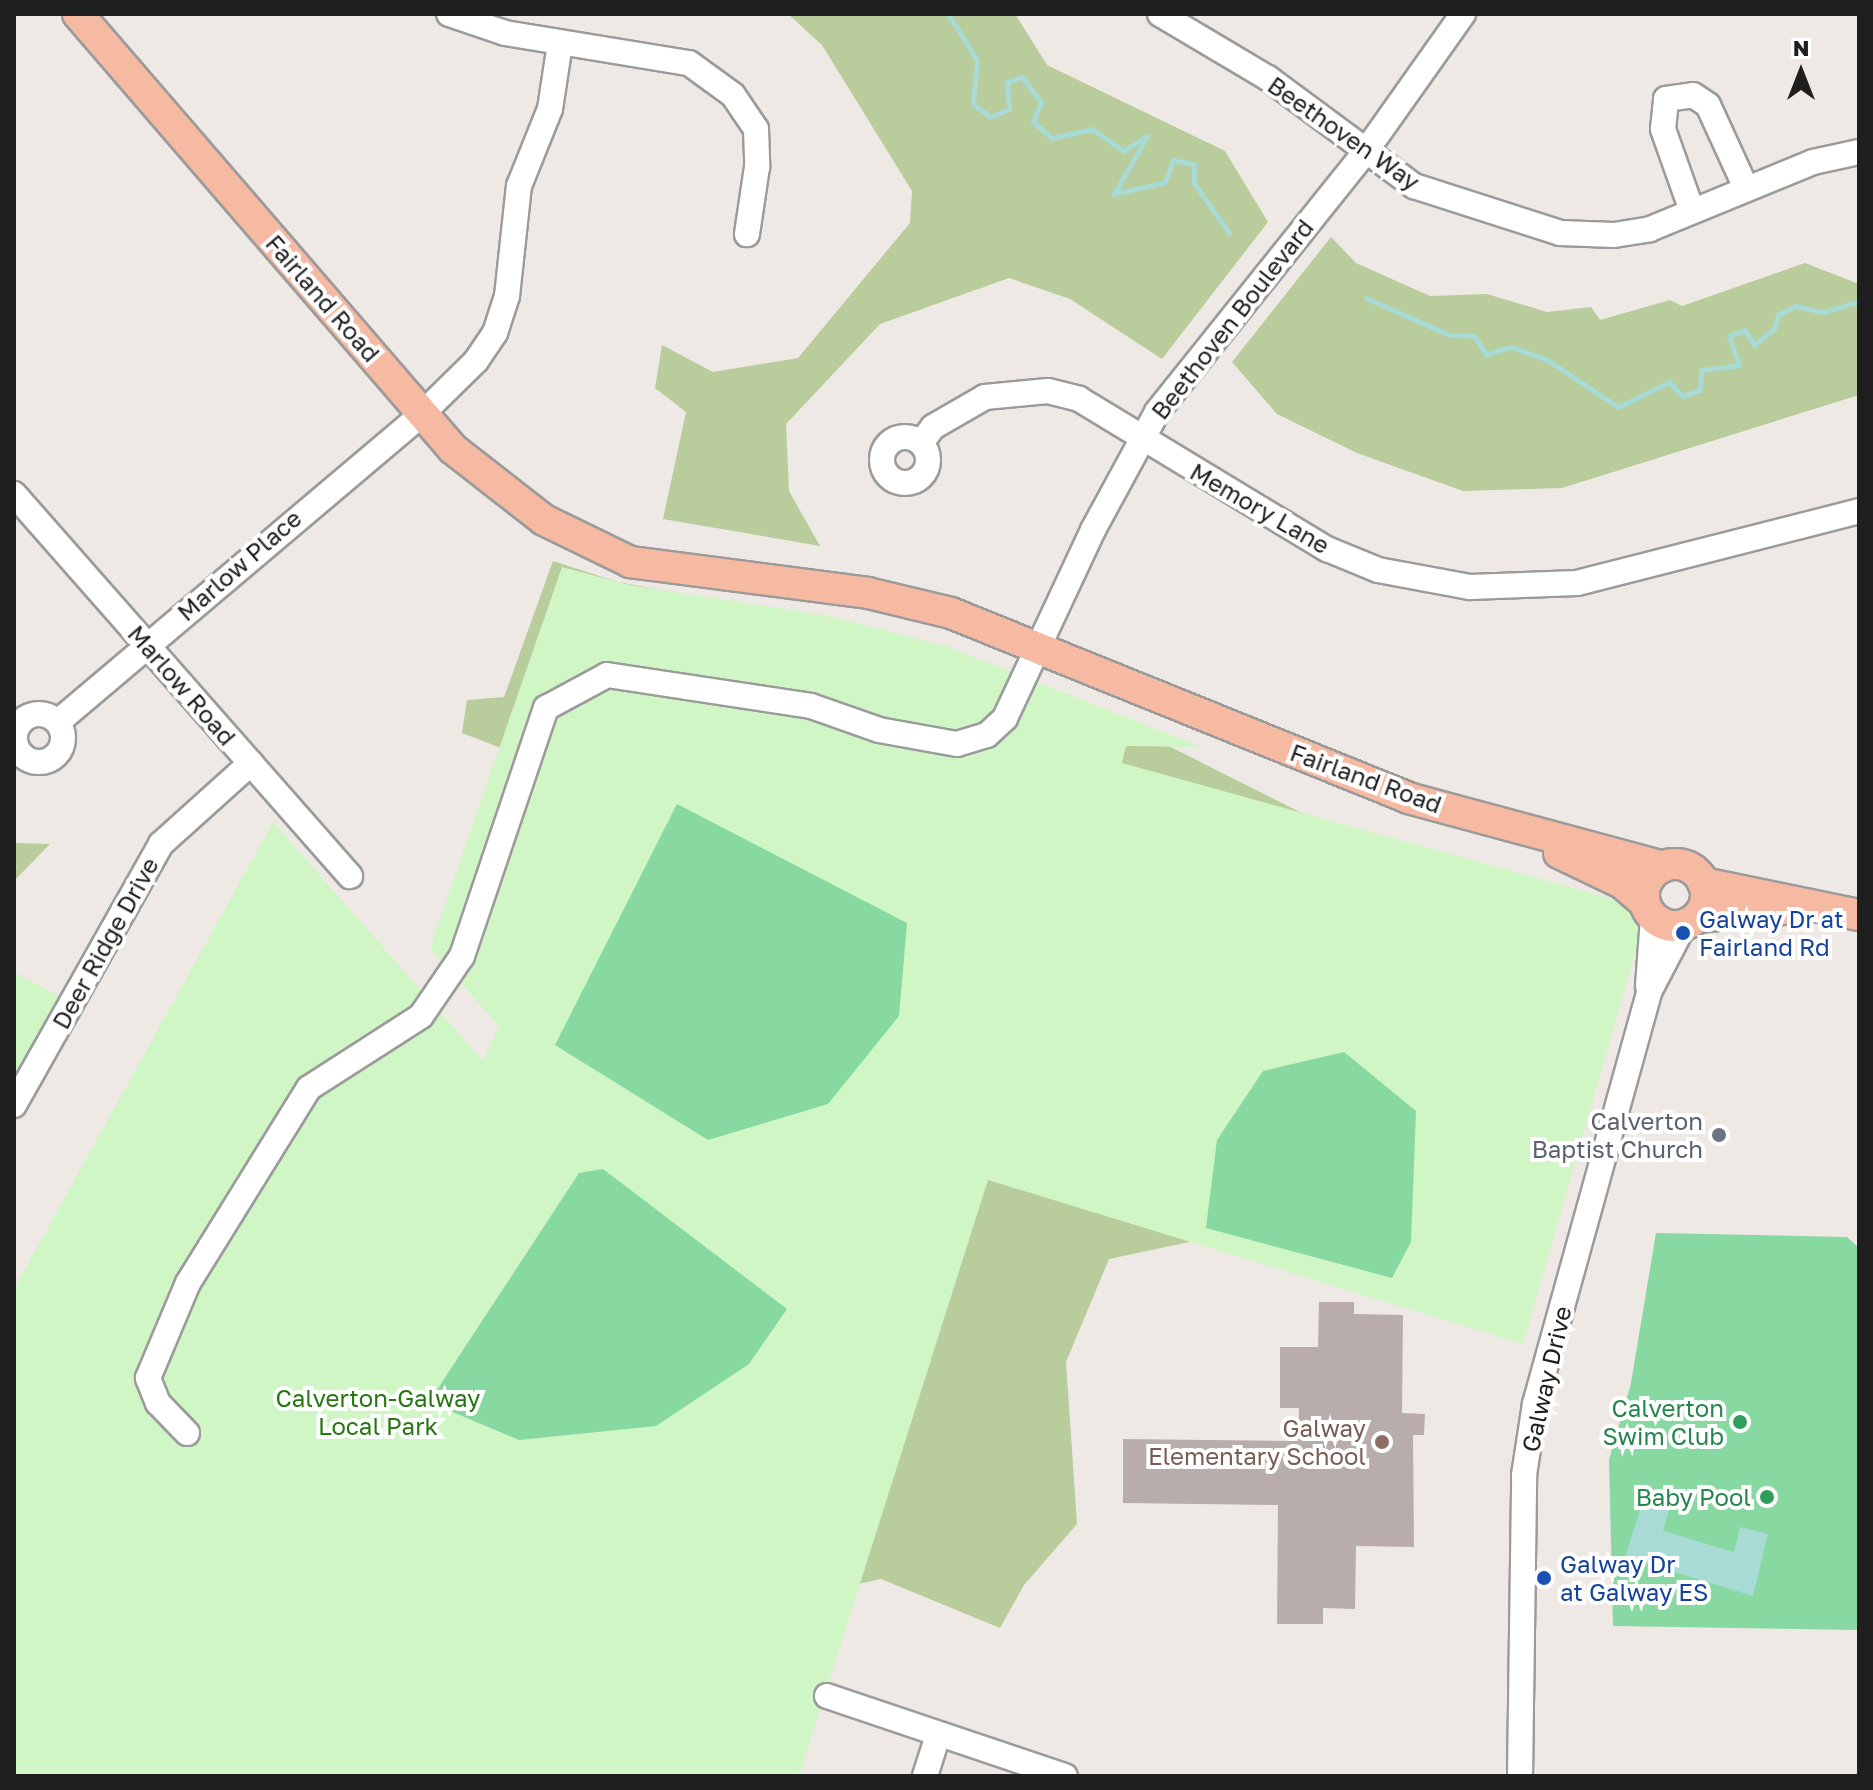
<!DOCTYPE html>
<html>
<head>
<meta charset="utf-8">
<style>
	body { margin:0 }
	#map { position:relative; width:1873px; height:1790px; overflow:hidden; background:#efe9e5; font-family:"Golos Text",sans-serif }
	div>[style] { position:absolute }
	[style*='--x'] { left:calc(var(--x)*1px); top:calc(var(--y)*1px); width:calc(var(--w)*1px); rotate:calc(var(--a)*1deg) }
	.forest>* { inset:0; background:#b8cc9c }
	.park>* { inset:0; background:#cff6c4 }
	.pitch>* { inset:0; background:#87d9a1 }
	.water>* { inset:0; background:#a8dad6 }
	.stream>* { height:5px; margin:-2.5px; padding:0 2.5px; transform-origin:2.5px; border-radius:2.5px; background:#a8dad6 }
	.building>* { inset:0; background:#b8adab }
	.roads { filter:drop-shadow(2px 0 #9b9b9b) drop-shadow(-2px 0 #9b9b9b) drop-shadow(0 2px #9b9b9b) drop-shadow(0 -2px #9b9b9b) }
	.minor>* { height:24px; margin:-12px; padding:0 12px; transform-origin:12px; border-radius:12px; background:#fff }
	.minor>.ring { margin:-12px; padding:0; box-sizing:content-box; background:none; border:24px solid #fff; border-radius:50% }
	.major>* { height:30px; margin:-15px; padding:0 15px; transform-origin:15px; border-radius:15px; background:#f6b9a2 }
	.major>.ring { margin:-15px; padding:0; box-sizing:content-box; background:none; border:30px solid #f6b9a2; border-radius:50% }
	.dots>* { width:22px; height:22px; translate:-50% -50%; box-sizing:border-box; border:4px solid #fff; border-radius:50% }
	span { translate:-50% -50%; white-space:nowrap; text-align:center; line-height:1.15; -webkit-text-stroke:8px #fff; paint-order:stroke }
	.street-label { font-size:24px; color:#1e1e1e }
	.transit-label { font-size:24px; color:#164399 }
	.left { translate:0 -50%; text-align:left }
	.worship-label { font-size:24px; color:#5b616d }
	.right { translate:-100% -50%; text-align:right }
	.park-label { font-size:24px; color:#277712 }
	.leisure-label { font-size:24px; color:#27864d }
	.education-label { font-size:24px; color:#785e54 }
	.frame { position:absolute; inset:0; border:16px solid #1e1e1e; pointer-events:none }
	.north { position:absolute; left:1761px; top:32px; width:80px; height:80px; -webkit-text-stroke:6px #fff; paint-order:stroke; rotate:0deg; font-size:22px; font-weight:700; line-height:32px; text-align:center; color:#1e1e1e }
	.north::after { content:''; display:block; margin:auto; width:28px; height:36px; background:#1e1e1e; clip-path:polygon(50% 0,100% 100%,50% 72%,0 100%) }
</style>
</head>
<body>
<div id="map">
	<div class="forest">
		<i style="clip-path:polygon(788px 14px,1015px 14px,1047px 65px,1225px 151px,1268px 222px,1162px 359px,1070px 299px,1009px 278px,880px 324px,786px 424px,789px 491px,820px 546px,663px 519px,686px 412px,655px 388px,662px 345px,713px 372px,798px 358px,910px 223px,912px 191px,822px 45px)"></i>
		<i style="clip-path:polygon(1331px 237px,1356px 263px,1430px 296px,1487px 294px,1547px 312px,1591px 307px,1600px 320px,1670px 300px,1682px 306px,1805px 263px,1859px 284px,1859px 395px,1562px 488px,1463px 491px,1357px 453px,1277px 414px,1232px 362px)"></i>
		<i style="clip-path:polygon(553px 561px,618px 582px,716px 600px,504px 749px,462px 733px,467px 700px,504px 697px)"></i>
		<i style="clip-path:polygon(1077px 700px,1320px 822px,1203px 1239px,1109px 1259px,1066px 1362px,1077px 1524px,1024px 1585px,1000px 1628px,881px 1579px,836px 1589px)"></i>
		<i style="clip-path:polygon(14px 843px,50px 844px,14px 881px)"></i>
	</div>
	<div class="park">
		<i style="clip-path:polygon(562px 567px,630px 585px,824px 615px,946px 646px,1201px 747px,1126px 746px,1122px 763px,1627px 903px,1643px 925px,1523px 1344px,988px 1180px,799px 1776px,14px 1776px,14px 1289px,273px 822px,483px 1061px,499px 1026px,430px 948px)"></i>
		<i style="clip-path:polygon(14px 972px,64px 999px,14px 1083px)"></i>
	</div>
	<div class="pitch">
		<i style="clip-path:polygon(677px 804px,907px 923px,899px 1016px,828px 1104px,708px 1140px,555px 1045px)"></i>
		<i style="clip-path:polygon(1344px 1052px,1416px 1111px,1411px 1242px,1392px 1278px,1206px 1228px,1217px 1140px,1263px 1071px)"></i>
		<i style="clip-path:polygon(603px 1169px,787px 1309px,749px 1364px,656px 1426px,519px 1440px,429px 1402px,579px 1173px)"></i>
		<i style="clip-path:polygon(1656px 1233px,1847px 1237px,1859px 1248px,1859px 1630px,1613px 1626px,1609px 1460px,1631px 1383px)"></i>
	</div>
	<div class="water">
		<i style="clip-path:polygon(1644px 1498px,1670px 1506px,1663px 1531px,1734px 1552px,1740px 1527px,1768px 1534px,1753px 1596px,1625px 1557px)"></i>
	</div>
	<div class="stream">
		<i style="--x:948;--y:14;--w:54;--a:57.8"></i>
		<i style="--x:977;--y:60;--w:44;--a:95.2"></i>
		<i style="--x:973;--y:104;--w:21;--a:37"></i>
		<i style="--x:990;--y:117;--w:21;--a:-23"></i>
		<i style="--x:1009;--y:109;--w:27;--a:-94"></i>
		<i style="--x:1007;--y:82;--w:16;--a:-18"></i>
		<i style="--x:1022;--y:77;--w:31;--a:53"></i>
		<i style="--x:1041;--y:102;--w:22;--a:112"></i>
		<i style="--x:1033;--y:122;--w:25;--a:40"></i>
		<i style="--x:1052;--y:138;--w:41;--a:-12.7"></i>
		<i style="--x:1092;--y:129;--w:38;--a:35"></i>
		<i style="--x:1123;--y:151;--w:28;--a:-32"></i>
		<i style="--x:1147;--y:136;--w:67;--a:119.6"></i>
		<i style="--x:1114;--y:194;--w:52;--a:-13.2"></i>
		<i style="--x:1165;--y:182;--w:23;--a:-70"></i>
		<i style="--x:1173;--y:160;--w:21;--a:11"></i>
		<i style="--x:1194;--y:164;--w:19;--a:90"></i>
		<i style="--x:1194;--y:183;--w:61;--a:55"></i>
		<i style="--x:1366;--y:298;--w:92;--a:23.8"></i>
		<i style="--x:1450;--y:335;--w:24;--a:2"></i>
		<i style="--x:1474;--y:336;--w:22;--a:56"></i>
		<i style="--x:1486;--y:354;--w:26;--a:-16"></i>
		<i style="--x:1511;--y:347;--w:37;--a:19"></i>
		<i style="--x:1546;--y:359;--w:87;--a:33.7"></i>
		<i style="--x:1618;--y:407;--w:57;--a:-26.1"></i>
		<i style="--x:1669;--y:382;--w:19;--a:47"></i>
		<i style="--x:1682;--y:396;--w:19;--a:-18"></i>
		<i style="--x:1700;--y:390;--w:20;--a:-87"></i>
		<i style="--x:1701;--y:370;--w:38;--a:-7"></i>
		<i style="--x:1739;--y:365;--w:31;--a:-109"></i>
		<i style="--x:1729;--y:336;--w:17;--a:-21"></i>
		<i style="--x:1745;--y:330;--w:17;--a:59"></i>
		<i style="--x:1754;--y:345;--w:26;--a:-39"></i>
		<i style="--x:1774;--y:329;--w:15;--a:-74"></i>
		<i style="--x:1778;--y:315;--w:19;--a:-28"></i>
		<i style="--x:1795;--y:306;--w:30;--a:12"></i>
		<i style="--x:1824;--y:312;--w:37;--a:-17"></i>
	</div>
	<div class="building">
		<i style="clip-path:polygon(1319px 1302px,1354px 1302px,1354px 1314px,1403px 1315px,1402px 1413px,1425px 1414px,1424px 1435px,1413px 1435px,1414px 1547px,1356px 1546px,1355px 1609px,1323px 1608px,1323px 1624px,1277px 1624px,1278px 1505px,1123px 1503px,1123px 1439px,1298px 1441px,1299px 1408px,1280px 1408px,1280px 1347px,1318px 1347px)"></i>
	</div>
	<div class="roads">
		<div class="minor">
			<i style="--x:449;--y:14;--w:59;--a:18.7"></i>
			<i style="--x:505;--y:33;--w:186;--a:9.3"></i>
			<i style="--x:689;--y:63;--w:54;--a:36"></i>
			<i style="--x:733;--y:95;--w:41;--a:55.9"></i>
			<i style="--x:756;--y:129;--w:38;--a:88"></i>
			<i style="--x:757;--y:167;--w:68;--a:98.5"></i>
			<i style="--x:1160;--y:14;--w:126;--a:30.7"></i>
			<i style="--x:1268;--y:78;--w:182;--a:36.5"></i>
			<i style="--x:1414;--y:186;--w:153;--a:17.8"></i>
			<i style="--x:1560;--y:233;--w:54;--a:2.1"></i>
			<i style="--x:1614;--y:235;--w:36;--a:-9"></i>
			<i style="--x:1650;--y:229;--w:176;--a:-22.3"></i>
			<i style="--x:1813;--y:162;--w:47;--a:-12.3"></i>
			<i style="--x:1692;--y:211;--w:87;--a:-109.5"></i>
			<i style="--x:1663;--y:129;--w:30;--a:-84"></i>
			<i style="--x:1666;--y:99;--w:27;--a:-8"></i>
			<i style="--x:1693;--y:95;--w:18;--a:34"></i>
			<i style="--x:1708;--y:105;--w:91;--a:65.4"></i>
			<i class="ring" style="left:882px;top:437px;width:22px;height:22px"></i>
			<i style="--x:921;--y:443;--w:20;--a:-53"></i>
			<i style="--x:933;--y:427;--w:60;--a:-30"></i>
			<i style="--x:985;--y:397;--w:63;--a:-5.4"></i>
			<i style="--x:1048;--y:391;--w:32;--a:14"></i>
			<i style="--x:1079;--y:399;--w:290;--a:31.2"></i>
			<i style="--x:1327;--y:549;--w:55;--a:22.4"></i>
			<i style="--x:1378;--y:570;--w:94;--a:10.5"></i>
			<i style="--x:1470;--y:587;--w:107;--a:-2.1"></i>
			<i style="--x:1577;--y:583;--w:291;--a:-14.3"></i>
			<i style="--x:14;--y:494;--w:509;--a:48.67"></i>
			<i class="ring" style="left:15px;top:714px;width:24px;height:24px"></i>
			<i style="--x:59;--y:721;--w:475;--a:-40.2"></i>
			<i style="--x:422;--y:414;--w:76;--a:-44.5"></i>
			<i style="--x:476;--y:361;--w:34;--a:-56"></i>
			<i style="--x:495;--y:333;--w:39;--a:-72"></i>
			<i style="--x:507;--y:296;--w:111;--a:-83.8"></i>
			<i style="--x:519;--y:186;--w:83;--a:-68.1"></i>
			<i style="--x:550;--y:109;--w:66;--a:-81.3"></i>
			<i style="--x:1648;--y:986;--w:68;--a:-85.8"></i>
			<i style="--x:14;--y:1105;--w:300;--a:-60.6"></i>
			<i style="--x:161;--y:844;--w:121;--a:-42"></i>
			<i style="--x:187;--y:1433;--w:42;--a:-134"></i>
			<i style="--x:158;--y:1403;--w:27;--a:-112"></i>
			<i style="--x:148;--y:1378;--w:103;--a:-67.2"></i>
			<i style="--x:188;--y:1283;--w:229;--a:-58.2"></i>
			<i style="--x:309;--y:1088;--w:133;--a:-32.7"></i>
			<i style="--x:421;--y:1016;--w:73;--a:-55.7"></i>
			<i style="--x:462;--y:956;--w:262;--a:-71.3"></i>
			<i style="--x:546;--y:708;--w:69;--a:-28.4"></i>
			<i style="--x:607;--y:675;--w:206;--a:8.6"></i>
			<i style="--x:811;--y:706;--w:72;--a:19.4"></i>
			<i style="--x:879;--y:730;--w:79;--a:10.2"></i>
			<i style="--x:957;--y:744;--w:31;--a:-17"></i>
			<i style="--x:987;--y:735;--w:25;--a:-43"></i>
			<i style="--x:1005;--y:718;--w:208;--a:-64.9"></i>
			<i style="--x:1093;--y:530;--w:134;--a:-61.5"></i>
			<i style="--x:1157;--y:412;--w:334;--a:-51.3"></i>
			<i style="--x:1366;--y:151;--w:168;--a:-54.7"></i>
			<i style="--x:827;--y:1696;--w:251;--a:18.6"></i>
			<i style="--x:925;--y:1776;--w:43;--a:-72.4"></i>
			<i style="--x:1520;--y:1776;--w:301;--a:-89.2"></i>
			<i style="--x:1524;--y:1475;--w:72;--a:-81.2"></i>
			<i style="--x:1535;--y:1404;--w:427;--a:-74.5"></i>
			<i style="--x:1649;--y:992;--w:76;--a:-62.4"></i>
		</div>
		<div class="major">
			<i style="--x:78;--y:14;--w:574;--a:49.24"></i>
			<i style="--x:453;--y:449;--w:115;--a:38"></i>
			<i style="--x:544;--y:520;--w:96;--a:26"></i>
			<i style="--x:630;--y:562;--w:240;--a:7.4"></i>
			<i style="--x:868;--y:593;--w:85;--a:13.5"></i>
			<i style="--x:951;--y:613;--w:493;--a:22"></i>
			<i style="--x:1408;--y:798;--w:264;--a:15.1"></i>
			<i style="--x:1559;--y:853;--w:70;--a:25.5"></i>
			<i style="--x:1622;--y:883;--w:29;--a:41"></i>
			<i class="ring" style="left:1644px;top:864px;width:32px;height:32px"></i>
			<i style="--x:1703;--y:883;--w:159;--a:11.6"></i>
			<i style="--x:1697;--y:917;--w:87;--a:-5.3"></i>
		</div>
	</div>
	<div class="dots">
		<i style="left:1683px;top:933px;background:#1a4fb4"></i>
		<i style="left:1719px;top:1135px;background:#6b7280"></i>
		<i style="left:1740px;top:1422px;background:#2e9e5b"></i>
		<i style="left:1382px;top:1442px;background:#8d6e63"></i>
		<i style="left:1767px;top:1497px;background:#2e9e5b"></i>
		<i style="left:1544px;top:1578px;background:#1a4fb4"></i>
	</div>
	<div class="street-label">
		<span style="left:1344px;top:133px;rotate:35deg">Beethoven Way</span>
		<span style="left:323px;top:298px;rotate:49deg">Fairland Road</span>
		<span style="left:1232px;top:319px;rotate:-52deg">Beethoven Boulevard</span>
		<span style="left:1260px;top:508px;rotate:30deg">Memory Lane</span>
		<span style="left:239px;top:565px;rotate:-41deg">Marlow Place</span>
		<span style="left:182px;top:685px;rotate:49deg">Marlow Road</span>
		<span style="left:1366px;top:778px;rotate:20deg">Fairland Road</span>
		<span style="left:105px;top:943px;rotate:-61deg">Deer Ridge Drive</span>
		<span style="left:1546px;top:1379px;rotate:-77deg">Galway Drive</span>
	</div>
	<div class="transit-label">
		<span class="left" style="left:1699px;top:933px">Galway Dr at<br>Fairland Rd</span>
		<span class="left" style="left:1560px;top:1578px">Galway Dr<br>at Galway ES</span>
	</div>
	<div class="worship-label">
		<span class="right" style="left:1703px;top:1135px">Calverton<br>Baptist Church</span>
	</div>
	<div class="park-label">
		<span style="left:378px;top:1412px">Calverton-Galway<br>Local Park</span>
	</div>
	<div class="leisure-label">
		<span class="right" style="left:1724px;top:1422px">Calverton<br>Swim Club</span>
		<span class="right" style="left:1751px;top:1497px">Baby Pool</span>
	</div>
	<div class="education-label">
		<span class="right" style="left:1366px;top:1442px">Galway<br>Elementary School</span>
	</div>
	<div class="frame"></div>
	<div class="north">N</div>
</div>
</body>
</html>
